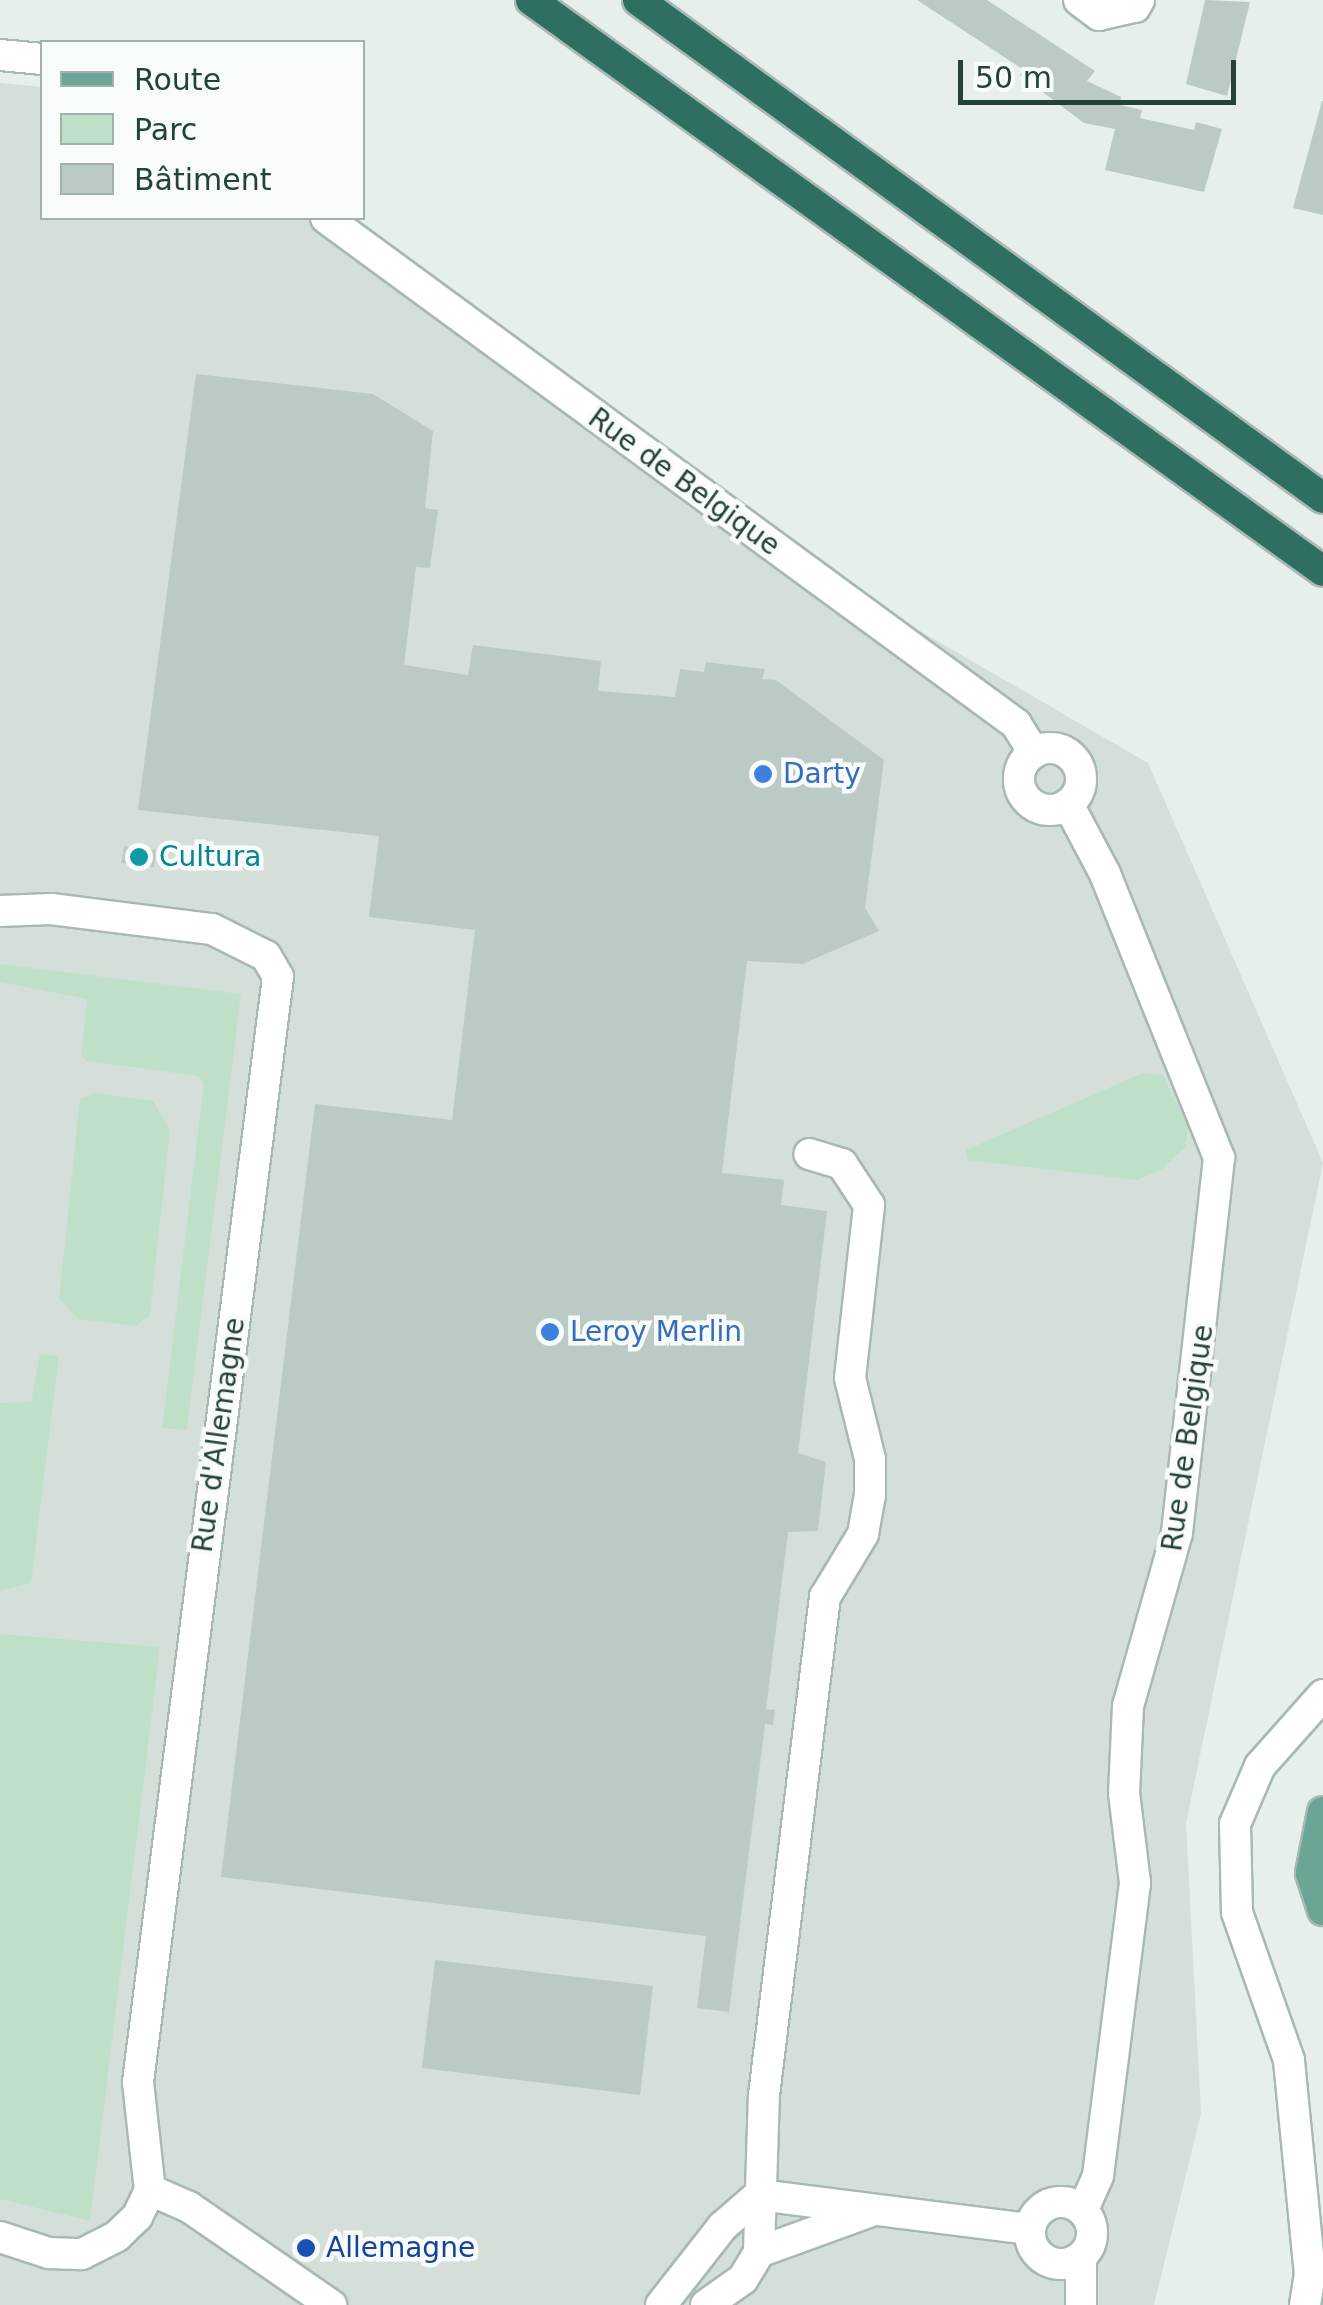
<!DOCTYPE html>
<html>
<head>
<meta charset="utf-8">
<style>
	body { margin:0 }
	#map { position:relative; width:1323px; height:2305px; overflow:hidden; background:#e6efeb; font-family:"DejaVu Sans",sans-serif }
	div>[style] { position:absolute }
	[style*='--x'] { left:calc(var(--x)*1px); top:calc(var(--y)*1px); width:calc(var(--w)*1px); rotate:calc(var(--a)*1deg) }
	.built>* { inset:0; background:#d4dfda }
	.green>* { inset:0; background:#bfe0c8 }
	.building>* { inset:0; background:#bbcac4 }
	.roads { filter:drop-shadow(2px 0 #a8b8b2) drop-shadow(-2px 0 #a8b8b2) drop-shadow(0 2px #a8b8b2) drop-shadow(0 -2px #a8b8b2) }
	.minor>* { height:30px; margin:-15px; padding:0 15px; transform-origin:15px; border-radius:15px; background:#fff }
	.minor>.ring { margin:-15px; padding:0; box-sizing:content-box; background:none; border:30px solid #fff; border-radius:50% }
	.major>* { height:30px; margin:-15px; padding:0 15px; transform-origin:15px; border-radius:15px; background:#6aa596 }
	.highway>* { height:30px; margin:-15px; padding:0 15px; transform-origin:15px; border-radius:15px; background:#2f6f62 }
	.dots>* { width:28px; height:28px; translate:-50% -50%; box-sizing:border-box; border:5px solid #f7fbf9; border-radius:50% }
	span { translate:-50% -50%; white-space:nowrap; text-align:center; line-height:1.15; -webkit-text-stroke:9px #f7fbf9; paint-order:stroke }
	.street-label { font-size:28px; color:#24423a }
	.shop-label { font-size:28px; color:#366cbe }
	.left { translate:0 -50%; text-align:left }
	.culture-label { font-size:28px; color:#0d838f }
	.transit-label { font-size:28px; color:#164399 }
	.legend { position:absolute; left:40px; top:40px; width:325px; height:180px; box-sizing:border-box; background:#f7fbf9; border:2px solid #a3b1ad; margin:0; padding:12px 18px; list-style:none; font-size:30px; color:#24423a }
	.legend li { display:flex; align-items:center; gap:20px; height:50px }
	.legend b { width:50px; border:2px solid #a3b1ad }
	.scale { position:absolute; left:958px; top:60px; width:278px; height:45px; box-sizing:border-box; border:5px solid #24423a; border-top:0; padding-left:12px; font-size:30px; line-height:35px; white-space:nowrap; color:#24423a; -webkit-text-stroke:8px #f7fbf9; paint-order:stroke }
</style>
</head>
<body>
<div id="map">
	<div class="built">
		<i style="clip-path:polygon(0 83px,42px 87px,42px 218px,304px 218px,913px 627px,1148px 763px,1323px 1163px,1186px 1823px,1201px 2113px,1154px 2305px,0 2305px)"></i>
	</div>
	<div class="green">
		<i style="clip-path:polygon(0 964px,241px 994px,187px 1430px,162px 1428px,204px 1084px,198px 1076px,87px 1061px,81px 1056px,87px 999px,0 982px)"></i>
		<i style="clip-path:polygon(1143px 1073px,1163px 1075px,1188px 1126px,1185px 1147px,1162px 1169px,1138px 1180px,968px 1160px,966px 1150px)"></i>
		<i style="clip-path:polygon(95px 1093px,153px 1101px,170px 1130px,150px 1315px,136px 1326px,78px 1319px,59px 1299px,80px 1099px)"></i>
		<i style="clip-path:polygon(40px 1354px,59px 1356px,31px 1583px,0 1591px,0 1403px,31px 1402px)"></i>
		<i style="clip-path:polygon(0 1634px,160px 1647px,90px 2221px,0 2199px)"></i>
	</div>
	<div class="building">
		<i style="clip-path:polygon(917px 0,987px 0,1095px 71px,1087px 81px,1121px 97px,1120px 105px,1142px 110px,1140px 118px,1194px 130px,1196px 122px,1222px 129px,1204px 192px,1105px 170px,1115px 129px,1084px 123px,1020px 75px,1024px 70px)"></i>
		<i style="clip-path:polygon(1205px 0,1250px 2px,1227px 96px,1186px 84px)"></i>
		<i style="clip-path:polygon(1322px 101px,1323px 101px,1323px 215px,1293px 208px)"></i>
		<i style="clip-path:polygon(196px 374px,373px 394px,433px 431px,425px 508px,438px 510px,430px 568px,416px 567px,404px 665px,468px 675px,473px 645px,601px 661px,598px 691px,675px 697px,680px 669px,704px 672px,706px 662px,765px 669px,762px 679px,776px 680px,884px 760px,865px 908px,879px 931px,802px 964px,747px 961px,722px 1173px,784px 1180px,781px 1205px,827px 1211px,798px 1453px,826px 1462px,818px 1531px,788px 1532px,766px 1709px,775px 1710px,773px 1725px,765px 1724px,729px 2012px,697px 2008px,706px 1936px,221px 1877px,315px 1104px,452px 1120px,475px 930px,369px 917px,379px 836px,138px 810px)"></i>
		<i style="clip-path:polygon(124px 846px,156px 850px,154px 867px,121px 863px)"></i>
		<i style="clip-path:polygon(435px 1960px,653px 1986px,640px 2095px,422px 2068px)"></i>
	</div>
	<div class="roads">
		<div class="minor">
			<i style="--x:1079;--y:0;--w:25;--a:37"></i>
			<i style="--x:1099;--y:15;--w:37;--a:-13"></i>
			<i style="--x:1135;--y:7;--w:8;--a:-60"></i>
			<i style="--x:0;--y:55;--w:42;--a:5.4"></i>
			<i style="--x:326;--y:218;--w:856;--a:36.25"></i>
			<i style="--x:1016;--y:724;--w:34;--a:58"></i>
			<i class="ring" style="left:1019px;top:748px;width:32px;height:32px"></i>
			<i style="--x:1068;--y:804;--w:79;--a:62.1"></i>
			<i style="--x:1105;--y:874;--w:306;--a:68.1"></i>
			<i style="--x:1219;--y:1158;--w:377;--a:96.4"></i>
			<i style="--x:1177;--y:1533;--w:180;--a:105.8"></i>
			<i style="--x:1128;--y:1706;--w:87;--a:92.6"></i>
			<i style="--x:1124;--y:1793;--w:91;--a:83"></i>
			<i style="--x:1135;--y:1883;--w:295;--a:97.2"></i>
			<i style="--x:1098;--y:2176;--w:37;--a:114"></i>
			<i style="--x:0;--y:911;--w:51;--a:-2.2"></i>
			<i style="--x:51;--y:909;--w:162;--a:7.1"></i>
			<i style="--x:212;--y:929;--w:60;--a:26.6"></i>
			<i style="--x:266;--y:956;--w:24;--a:60"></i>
			<i style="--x:278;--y:977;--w:1114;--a:97.22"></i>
			<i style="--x:138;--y:2082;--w:109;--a:83.7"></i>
			<i style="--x:150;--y:2190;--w:43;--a:23.6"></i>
			<i style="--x:189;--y:2207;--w:173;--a:34.6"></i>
			<i class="ring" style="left:1030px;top:2202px;width:32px;height:32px"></i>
			<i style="--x:0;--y:2237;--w:52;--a:18.1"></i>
			<i style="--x:49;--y:2253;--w:33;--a:2"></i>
			<i style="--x:82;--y:2254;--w:39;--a:-27"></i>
			<i style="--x:117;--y:2236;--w:28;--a:-44"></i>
			<i style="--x:137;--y:2217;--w:30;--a:-64"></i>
			<i style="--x:759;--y:2252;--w:117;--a:-20"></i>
			<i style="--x:661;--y:2305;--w:100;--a:-51.9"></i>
			<i style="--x:723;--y:2226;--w:48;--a:-40.7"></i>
			<i style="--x:759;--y:2195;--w:273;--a:7.2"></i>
			<i style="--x:706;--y:2305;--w:45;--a:-35.1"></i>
			<i style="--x:743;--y:2279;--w:31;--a:-59"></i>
			<i style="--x:759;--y:2252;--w:157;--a:-88.2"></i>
			<i style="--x:764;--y:2095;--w:502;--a:-83.02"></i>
			<i style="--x:825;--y:1597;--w:74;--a:-58.9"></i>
			<i style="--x:863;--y:1534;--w:40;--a:-80"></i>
			<i style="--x:870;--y:1495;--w:36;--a:-90"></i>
			<i style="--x:870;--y:1459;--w:83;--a:-103.9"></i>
			<i style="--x:850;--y:1378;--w:174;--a:-83.7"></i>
			<i style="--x:869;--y:1205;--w:49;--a:-123.4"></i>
			<i style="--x:842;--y:1164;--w:34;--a:-163"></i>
			<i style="--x:1081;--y:2305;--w:48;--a:-90"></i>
			<i style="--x:1305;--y:2305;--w:30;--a:-81"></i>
			<i style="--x:1310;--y:2275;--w:216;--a:-95.6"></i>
			<i style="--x:1289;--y:2060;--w:157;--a:-109.4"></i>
			<i style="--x:1237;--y:1912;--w:88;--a:-91.3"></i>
			<i style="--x:1235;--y:1824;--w:63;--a:-66.7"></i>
			<i style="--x:1260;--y:1766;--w:95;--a:-48.4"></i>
		</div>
		<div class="major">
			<i style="--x:1323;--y:1812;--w:62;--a:101.1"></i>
			<i style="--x:1311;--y:1873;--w:39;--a:72"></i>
		</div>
		<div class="highway">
			<i style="--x:531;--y:0;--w:976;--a:35.79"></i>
			<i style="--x:638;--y:0;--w:847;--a:36.02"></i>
		</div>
	</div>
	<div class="dots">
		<i style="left:763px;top:774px;background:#3f7fe0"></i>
		<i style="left:139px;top:857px;background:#0f9aa8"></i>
		<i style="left:550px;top:1332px;background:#3f7fe0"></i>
		<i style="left:306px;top:2248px;background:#1a4fb4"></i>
	</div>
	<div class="street-label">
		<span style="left:684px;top:482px;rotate:36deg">Rue de Belgique</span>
		<span style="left:219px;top:1435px;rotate:-82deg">Rue d'Allemagne</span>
		<span style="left:1188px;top:1438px;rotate:-82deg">Rue de Belgique</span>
	</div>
	<div class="shop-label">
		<span class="left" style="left:783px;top:774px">Darty</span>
		<span class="left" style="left:570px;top:1332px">Leroy Merlin</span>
	</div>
	<div class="culture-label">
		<span class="left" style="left:159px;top:857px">Cultura</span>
	</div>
	<div class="transit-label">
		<span class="left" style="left:326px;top:2248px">Allemagne</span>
	</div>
	<ul class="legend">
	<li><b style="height:12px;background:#6aa596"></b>Route</li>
	<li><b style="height:28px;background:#bfe0c8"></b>Parc</li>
	<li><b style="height:28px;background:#bbcac4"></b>Bâtiment</li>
	</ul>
	<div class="scale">50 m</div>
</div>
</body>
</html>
